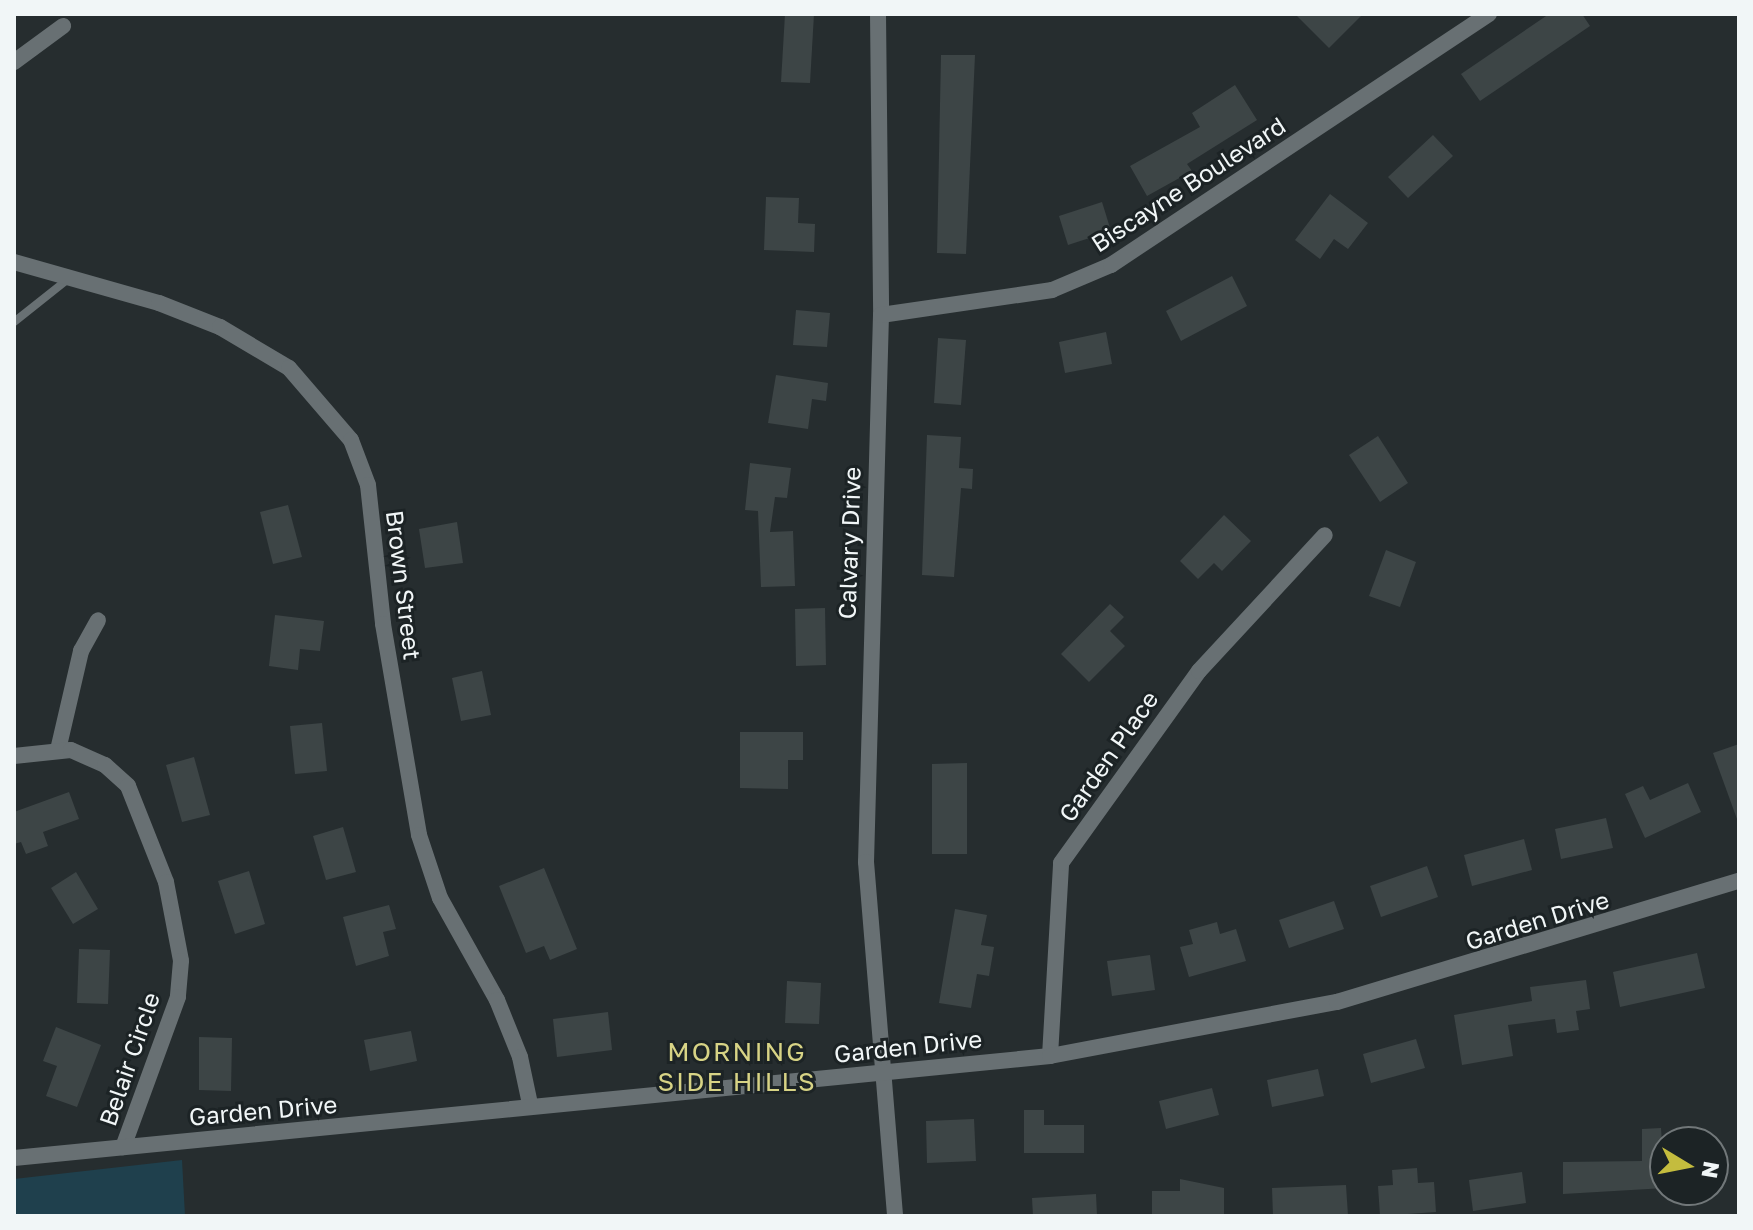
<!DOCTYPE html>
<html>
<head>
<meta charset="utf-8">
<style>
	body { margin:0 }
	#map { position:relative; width:1753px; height:1230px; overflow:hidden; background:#262d2f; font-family:"Golos Text",sans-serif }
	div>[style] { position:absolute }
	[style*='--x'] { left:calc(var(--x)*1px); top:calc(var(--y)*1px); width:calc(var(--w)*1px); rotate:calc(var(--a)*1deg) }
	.green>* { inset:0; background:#1f404d }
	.building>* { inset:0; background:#3d4546 }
	.lane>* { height:8px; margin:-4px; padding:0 4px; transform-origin:4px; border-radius:4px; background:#687073 }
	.street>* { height:16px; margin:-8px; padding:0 8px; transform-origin:8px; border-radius:8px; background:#687073 }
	span { translate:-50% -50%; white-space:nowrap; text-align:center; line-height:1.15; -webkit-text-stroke:6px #1c2325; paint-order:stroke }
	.street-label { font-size:24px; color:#f1f6f7 }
	.neighbourhood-label { font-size:26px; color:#d7d385; letter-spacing:2px }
	.frame { position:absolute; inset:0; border:16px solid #f1f6f7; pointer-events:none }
	.north { position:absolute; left:1649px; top:1126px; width:80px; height:80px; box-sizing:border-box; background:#1c2325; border:2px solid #717779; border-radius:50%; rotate:100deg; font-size:22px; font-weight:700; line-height:32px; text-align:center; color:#f1f6f7 }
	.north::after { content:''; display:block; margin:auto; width:28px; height:36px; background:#c4bc3e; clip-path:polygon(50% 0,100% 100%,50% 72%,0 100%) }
</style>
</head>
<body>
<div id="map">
	<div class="green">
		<i style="clip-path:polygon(182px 1160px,185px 1216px,14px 1216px,14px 1179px)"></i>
	</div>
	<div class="building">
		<i style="clip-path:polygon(785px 14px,814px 14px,810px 83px,781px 82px)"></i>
		<i style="clip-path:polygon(1295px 14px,1363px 14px,1329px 48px)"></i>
		<i style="clip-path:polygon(1549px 14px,1582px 14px,1590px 26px,1480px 101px,1461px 74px)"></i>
		<i style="clip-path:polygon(941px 55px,975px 55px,966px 254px,937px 253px)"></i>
		<i style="clip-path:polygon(1235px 85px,1257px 120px,1187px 164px,1192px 171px,1147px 196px,1130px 166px,1200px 127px,1192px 113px)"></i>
		<i style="clip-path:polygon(1433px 135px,1453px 156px,1408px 198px,1388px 177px)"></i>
		<i style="clip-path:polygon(1330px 194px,1368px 223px,1348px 249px,1334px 239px,1320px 259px,1295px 240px)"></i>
		<i style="clip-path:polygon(766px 197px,799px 198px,798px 223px,815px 224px,814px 252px,764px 250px)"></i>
		<i style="clip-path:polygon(1102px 202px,1111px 231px,1068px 245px,1059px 216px)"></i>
		<i style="clip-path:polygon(1232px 276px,1247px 306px,1181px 341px,1166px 311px)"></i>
		<i style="clip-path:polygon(796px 310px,830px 313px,827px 347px,793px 345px)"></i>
		<i style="clip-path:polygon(1106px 332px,1112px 364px,1065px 373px,1059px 342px)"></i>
		<i style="clip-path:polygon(938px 338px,966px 340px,961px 405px,934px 403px)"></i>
		<i style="clip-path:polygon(776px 375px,828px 383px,826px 401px,812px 399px,808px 429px,768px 423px)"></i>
		<i style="clip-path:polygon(927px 435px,961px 437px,959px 468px,973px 469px,972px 489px,961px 488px,954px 577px,922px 575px)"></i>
		<i style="clip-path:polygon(1378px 436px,1408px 483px,1380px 502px,1349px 455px)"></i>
		<i style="clip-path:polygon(750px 463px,791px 468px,787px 498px,775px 497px,770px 532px,793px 531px,795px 586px,761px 587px,758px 511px,745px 510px)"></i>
		<i style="clip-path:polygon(288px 505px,302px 557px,273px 564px,260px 512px)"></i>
		<i style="clip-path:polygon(1224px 515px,1251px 541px,1222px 571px,1214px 563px,1198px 579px,1180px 561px)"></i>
		<i style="clip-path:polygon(457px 522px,463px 563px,425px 568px,419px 529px)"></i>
		<i style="clip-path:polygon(1386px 550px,1416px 562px,1400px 607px,1369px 596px)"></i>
		<i style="clip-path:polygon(1110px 604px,1124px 617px,1110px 631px,1125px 646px,1089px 682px,1061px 654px)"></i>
		<i style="clip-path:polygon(825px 608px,826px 665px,796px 666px,795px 609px)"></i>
		<i style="clip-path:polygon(275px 615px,324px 621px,320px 651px,300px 649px,298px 670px,269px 666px)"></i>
		<i style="clip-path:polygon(482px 671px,491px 715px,461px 721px,452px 678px)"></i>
		<i style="clip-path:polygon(322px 723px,327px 771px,295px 774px,290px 726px)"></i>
		<i style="clip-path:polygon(740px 732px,803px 732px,803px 760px,788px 760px,788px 789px,740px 788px)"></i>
		<i style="clip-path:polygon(1739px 744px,1739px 818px,1737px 819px,1713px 753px)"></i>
		<i style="clip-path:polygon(194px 757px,210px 815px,182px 822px,166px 765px)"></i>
		<i style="clip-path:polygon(967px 763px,967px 854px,932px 854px,932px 764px)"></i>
		<i style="clip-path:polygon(1688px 783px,1701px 812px,1645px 838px,1625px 794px,1643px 786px,1650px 800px)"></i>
		<i style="clip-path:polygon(69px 792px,79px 819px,43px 832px,48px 846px,26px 854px,21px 842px,14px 844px,14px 812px)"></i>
		<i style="clip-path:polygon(1606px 818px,1613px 848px,1561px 859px,1555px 829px)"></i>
		<i style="clip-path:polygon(343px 827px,356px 872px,326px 880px,313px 836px)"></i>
		<i style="clip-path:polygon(1524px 839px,1532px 870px,1472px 886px,1464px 855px)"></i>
		<i style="clip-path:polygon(1427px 866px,1438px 897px,1381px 917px,1370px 886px)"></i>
		<i style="clip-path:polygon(544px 868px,577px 949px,550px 960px,544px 946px,526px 953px,499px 886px)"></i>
		<i style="clip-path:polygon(249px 871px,265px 924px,235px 934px,218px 881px)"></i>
		<i style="clip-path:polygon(76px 872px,98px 909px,73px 924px,51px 888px)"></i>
		<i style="clip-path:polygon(1334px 901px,1344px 929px,1289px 948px,1279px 920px)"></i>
		<i style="clip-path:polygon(389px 905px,396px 929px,383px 932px,389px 956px,356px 966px,343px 917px)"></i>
		<i style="clip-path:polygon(955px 909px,987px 915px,981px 945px,994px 947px,989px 976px,977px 974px,971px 1008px,939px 1003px)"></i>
		<i style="clip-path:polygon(1217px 922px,1220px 934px,1236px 929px,1246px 961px,1189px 977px,1180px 947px,1193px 944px,1189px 930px)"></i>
		<i style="clip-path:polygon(79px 949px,110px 950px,108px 1004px,77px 1003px)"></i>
		<i style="clip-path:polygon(1697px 953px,1705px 988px,1620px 1007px,1613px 972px)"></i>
		<i style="clip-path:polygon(1150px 955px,1155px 990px,1112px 996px,1107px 961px)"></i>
		<i style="clip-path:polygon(1586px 980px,1590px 1009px,1576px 1011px,1579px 1030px,1557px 1033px,1555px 1019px,1508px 1025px,1513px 1056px,1462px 1065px,1454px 1015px,1532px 1001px,1530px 987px)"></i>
		<i style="clip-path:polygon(787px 981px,821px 983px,819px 1024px,785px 1023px)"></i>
		<i style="clip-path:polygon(608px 1012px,612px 1050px,557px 1057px,553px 1019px)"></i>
		<i style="clip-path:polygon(56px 1027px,101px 1045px,77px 1107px,46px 1096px,57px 1066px,43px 1061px)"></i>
		<i style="clip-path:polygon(411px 1031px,417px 1061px,370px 1071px,364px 1040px)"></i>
		<i style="clip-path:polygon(199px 1037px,232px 1038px,231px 1091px,199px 1090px)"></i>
		<i style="clip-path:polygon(1416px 1039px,1425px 1068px,1371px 1083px,1363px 1054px)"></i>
		<i style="clip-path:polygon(1318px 1069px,1324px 1096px,1272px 1107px,1267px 1080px)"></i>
		<i style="clip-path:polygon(1212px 1088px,1219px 1115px,1166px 1129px,1159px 1101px)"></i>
		<i style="clip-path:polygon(1024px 1110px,1044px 1110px,1044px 1125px,1084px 1125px,1084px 1153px,1024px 1153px)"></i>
		<i style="clip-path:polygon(974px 1119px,976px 1161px,927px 1163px,926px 1121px)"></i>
		<i style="clip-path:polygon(1661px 1128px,1665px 1188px,1563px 1194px,1563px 1162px,1642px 1161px,1642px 1129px)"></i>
		<i style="clip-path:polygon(1417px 1168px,1418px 1183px,1434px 1182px,1436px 1212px,1380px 1216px,1378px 1186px,1393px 1185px,1392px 1170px)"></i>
		<i style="clip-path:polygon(1522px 1172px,1526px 1203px,1473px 1211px,1469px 1180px)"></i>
		<i style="clip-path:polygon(1180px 1179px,1224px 1188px,1224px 1216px,1152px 1216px,1152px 1191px,1180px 1191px)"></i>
		<i style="clip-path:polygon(1346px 1185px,1348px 1216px,1273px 1216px,1272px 1188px)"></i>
		<i style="clip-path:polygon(1096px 1194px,1097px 1216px,1033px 1216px,1032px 1198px)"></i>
	</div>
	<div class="lane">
		<i style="--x:14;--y:322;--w:69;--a:-38.5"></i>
	</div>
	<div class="street">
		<i style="--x:878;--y:14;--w:301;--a:89.4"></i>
		<i style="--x:881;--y:315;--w:547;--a:91.57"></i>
		<i style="--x:866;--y:862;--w:355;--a:85.3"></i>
		<i style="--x:14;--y:62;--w:61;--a:-36.3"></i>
		<i style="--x:14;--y:262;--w:151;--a:15.8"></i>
		<i style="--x:159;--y:303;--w:66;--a:21.5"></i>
		<i style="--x:220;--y:327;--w:80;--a:30.7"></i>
		<i style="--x:289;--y:368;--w:95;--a:49.3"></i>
		<i style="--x:351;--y:440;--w:48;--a:69.3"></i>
		<i style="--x:368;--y:485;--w:140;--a:83.8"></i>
		<i style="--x:383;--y:624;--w:214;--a:80.3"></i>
		<i style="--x:419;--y:835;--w:66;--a:71.6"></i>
		<i style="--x:440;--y:898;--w:117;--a:60.8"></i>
		<i style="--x:497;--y:1000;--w:61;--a:68"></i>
		<i style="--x:520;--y:1057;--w:48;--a:78"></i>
		<i style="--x:881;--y:315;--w:173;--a:-8.3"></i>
		<i style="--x:1052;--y:290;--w:64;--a:-23"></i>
		<i style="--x:1111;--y:265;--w:454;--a:-33.6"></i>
		<i style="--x:58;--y:750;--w:102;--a:-76.9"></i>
		<i style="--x:81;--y:651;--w:35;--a:-61"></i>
		<i style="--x:14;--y:756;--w:57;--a:-6"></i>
		<i style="--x:71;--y:750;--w:37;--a:24"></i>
		<i style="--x:105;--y:765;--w:31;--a:42"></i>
		<i style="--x:128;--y:786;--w:103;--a:68.4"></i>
		<i style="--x:166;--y:882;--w:80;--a:79.2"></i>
		<i style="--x:181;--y:961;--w:36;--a:95"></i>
		<i style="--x:178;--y:997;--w:160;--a:110.1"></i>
		<i style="--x:1050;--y:1056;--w:193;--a:-86.7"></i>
		<i style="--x:1061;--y:863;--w:236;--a:-54.3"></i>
		<i style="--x:1199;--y:671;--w:185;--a:-47.2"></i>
		<i style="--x:14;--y:1158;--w:1041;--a:-5.62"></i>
		<i style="--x:1050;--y:1056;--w:292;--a:-10.7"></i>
		<i style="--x:1337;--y:1002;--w:420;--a:-16.8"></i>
	</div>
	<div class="street-label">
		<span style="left:1188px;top:184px;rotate:-33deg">Biscayne Boulevard</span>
		<span style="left:849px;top:543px;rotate:-88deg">Calvary Drive</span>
		<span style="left:404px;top:585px;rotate:83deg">Brown Street</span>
		<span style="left:1108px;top:756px;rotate:-55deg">Garden Place</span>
		<span style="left:1537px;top:920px;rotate:-17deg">Garden Drive</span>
		<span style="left:908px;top:1046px;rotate:-6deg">Garden Drive</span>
		<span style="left:129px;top:1059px;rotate:-71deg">Belair Circle</span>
		<span style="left:263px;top:1110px;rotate:-5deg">Garden Drive</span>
	</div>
	<div class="neighbourhood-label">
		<span style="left:737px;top:1067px">MORNING<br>SIDE HILLS</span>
	</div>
	<div class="frame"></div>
	<div class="north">N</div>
</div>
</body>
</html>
